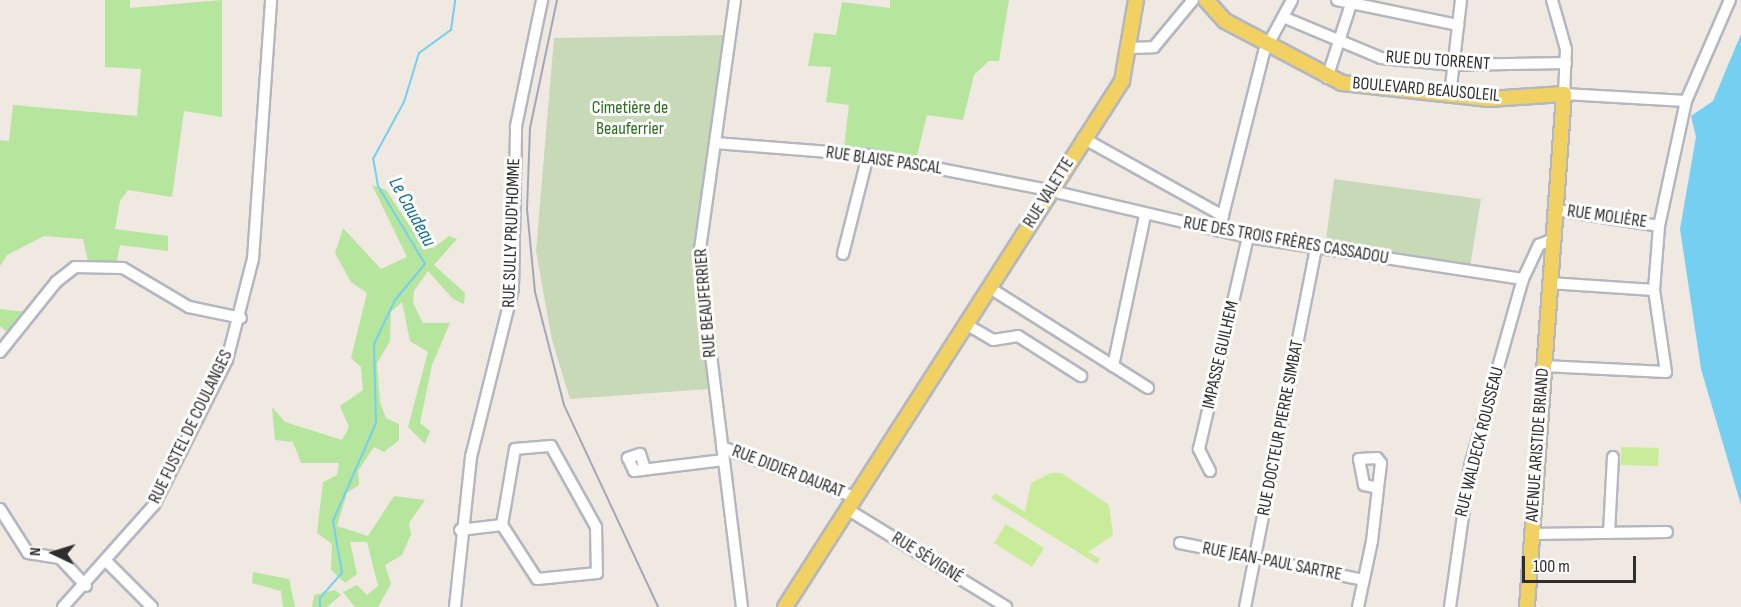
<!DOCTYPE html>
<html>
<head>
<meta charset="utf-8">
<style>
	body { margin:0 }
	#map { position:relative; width:1741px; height:607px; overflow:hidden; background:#efe9e1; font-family:"Sofia Sans Condensed",sans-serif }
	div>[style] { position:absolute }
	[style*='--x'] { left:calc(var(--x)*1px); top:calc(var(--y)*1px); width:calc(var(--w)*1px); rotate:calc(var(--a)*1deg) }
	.green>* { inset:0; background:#b6e59e }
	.cemetery>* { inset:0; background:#c8d9b8 }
	.pitch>* { inset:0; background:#c9ec9a }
	.water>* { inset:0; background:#75cff0 }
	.stream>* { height:2px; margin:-1px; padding:0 1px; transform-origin:1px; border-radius:1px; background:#75cff0 }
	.roads { filter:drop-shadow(2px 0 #b4b7c1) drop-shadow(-2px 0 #b4b7c1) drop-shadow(0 2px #b4b7c1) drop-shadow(0 -2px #b4b7c1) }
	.minor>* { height:10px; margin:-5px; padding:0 5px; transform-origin:5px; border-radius:5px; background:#fff }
	.major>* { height:14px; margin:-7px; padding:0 7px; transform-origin:7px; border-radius:7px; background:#f2d163 }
	.rail>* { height:2px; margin:-1px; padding:0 1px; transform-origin:1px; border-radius:1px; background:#a3a6b8 }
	span { translate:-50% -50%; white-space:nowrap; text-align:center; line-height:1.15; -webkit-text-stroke:6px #fff; paint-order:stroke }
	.street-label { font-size:18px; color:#2e2e2e }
	.park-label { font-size:18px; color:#2c6e1b }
	.water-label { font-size:20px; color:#0d6fa3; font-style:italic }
	.north { position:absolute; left:24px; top:523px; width:60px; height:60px; -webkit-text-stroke:4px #fff; paint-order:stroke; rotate:274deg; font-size:16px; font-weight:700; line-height:24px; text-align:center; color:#2e2e2e }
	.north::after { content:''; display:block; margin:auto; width:21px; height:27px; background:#2e2e2e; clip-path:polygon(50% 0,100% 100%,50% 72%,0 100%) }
	.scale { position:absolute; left:1522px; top:556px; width:114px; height:27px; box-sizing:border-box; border:3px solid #2e2e2e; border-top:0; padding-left:8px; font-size:18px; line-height:21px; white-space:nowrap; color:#2e2e2e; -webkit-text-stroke:4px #fff; paint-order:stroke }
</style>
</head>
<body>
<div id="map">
	<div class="green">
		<i style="clip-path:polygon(105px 0,130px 0,130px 8px,222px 0,222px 117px,184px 111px,172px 197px,128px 190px,120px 201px,115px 229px,168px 236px,168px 251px,120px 245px,117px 261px,88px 261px,83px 239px,44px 236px,7px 255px,0 266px,0 140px,9px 141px,13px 105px,137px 116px,141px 69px,105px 67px)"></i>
		<i style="clip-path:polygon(890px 0,1009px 0,999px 61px,989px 61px,974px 75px,963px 120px,927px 115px,916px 160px,844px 148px,849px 105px,826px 102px,831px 67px,808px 66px,814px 33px,836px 35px,842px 2px,890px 8px)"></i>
		<i style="clip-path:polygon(372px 185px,386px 190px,423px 246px,433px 248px,449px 236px,457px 239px,434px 265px,465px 293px,464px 304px,453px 299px,428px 271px,414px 291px,413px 303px,423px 323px,450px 323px,432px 365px,420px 423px,430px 431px,425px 444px,408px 427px,428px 352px,410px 341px,402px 302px,391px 312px,390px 341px,377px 363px,380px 402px,386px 418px,399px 424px,399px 440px,384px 452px,374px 447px,358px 471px,359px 485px,347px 493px,337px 526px,368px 536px,394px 496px,425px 500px,409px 523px,411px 534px,402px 555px,385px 565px,391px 584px,378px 607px,355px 607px,343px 592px,357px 585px,367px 595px,378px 586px,367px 542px,350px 542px,357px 574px,345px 583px,331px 570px,332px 544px,317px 533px,323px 482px,337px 475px,339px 463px,301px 463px,293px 442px,275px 440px,272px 407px,285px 422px,342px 440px,349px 427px,340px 406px,363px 390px,361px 367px,351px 358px,367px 293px,351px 282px,335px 253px,343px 228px,381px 269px,407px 257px)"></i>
		<i style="clip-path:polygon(0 309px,26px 312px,8px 333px,0 326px)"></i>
		<i style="clip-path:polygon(253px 572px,289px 579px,295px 607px,283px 607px,281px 591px,252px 583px)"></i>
		<i style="clip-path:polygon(335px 590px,341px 595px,327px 607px,312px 607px,314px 595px)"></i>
	</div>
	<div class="cemetery">
		<i style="clip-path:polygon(725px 35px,693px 252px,709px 389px,570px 399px,552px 340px,536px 251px,554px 38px)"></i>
		<i style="clip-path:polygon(1334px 179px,1481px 199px,1470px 267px,1325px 247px)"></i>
	</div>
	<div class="pitch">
		<i style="clip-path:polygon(1621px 447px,1659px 448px,1658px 466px,1621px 465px)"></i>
		<i style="clip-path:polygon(1051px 473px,1061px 473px,1109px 505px,1113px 535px,1088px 552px,1100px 559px,1097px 564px,991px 498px,995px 493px,1025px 512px,1031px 483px)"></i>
		<i style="clip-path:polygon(1006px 524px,1044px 548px,1032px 567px,994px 543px)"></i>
	</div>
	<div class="water">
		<i style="clip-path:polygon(1741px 34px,1741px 505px,1701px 369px,1680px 229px,1696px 137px,1691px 116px,1713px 101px)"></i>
	</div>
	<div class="stream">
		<i style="--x:320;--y:607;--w:9;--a:-90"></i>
		<i style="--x:320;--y:598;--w:33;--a:-49"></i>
		<i style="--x:342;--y:573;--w:53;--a:-99.8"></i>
		<i style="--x:333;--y:521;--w:107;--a:-66.3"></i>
		<i style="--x:376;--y:423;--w:79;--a:-91.5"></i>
		<i style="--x:374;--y:344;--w:49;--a:-64.5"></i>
		<i style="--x:395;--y:300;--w:47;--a:-50.2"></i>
		<i style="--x:425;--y:264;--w:91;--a:-121.1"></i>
		<i style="--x:378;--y:186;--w:27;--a:-100"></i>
		<i style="--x:373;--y:159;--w:65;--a:-61.5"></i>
		<i style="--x:404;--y:102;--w:51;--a:-73"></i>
		<i style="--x:419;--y:53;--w:39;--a:-36"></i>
		<i style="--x:451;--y:30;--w:30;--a:-82"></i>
	</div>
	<div class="roads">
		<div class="minor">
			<i style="--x:735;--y:0;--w:260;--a:98"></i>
			<i style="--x:699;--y:257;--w:353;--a:83"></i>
			<i style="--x:1337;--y:0;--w:124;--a:11.7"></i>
			<i style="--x:1552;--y:0;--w:51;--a:74.1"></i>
			<i style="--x:1566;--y:49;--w:45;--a:92.5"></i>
			<i style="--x:1564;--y:94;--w:122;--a:3.3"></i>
			<i style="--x:1283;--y:17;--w:106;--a:22.7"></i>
			<i style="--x:1381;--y:58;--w:72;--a:5.6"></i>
			<i style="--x:1453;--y:65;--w:113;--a:-1"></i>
			<i style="--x:1130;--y:48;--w:24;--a:-2"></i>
			<i style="--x:1154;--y:47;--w:61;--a:-50.3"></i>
			<i style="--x:1327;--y:78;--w:78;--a:-72"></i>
			<i style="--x:1450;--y:95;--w:96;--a:-83.4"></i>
			<i style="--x:1083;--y:138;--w:160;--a:29.1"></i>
			<i style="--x:715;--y:143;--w:153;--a:4.5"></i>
			<i style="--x:868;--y:155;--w:178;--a:11"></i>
			<i style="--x:1043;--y:189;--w:211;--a:13.2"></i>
			<i style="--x:1248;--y:237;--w:278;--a:8.7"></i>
			<i style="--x:1556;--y:210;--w:104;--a:8.8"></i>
			<i style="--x:1219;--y:231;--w:185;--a:-75.9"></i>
			<i style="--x:1264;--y:52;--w:59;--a:-61.7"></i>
			<i style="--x:843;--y:254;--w:102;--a:-75.8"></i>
			<i style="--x:1549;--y:283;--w:105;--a:3.8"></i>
			<i style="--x:990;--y:288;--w:187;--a:32.3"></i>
			<i style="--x:969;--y:326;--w:28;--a:30"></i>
			<i style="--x:993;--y:340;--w:25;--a:-9"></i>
			<i style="--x:1018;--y:336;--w:75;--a:32.4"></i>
			<i style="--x:0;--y:352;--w:90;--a:-51.3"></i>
			<i style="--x:56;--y:282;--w:24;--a:-38"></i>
			<i style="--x:75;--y:267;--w:48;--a:1.2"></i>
			<i style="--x:123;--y:268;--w:77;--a:30.6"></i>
			<i style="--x:189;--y:307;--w:53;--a:11.9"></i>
			<i style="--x:1113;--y:366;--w:153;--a:-78"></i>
			<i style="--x:1543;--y:366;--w:123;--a:2.8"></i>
			<i style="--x:1666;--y:372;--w:83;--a:-98.3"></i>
			<i style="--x:1654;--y:290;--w:64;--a:-85.5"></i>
			<i style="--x:1659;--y:226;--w:128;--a:-77.8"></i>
			<i style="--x:1686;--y:101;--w:110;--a:-66.5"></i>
			<i style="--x:551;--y:446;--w:93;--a:60.9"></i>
			<i style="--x:596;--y:527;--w:46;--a:88.8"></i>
			<i style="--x:597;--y:573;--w:60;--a:174.3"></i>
			<i style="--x:537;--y:579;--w:64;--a:-122.9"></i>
			<i style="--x:502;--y:525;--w:77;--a:-80.3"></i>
			<i style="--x:515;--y:449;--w:36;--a:-5"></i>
			<i style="--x:722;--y:447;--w:141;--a:20.7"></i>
			<i style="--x:645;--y:469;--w:16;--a:-108"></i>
			<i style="--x:640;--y:454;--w:13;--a:162"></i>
			<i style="--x:628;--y:458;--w:14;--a:65"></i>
			<i style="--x:634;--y:471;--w:90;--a:-7"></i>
			<i style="--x:1210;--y:471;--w:25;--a:-117"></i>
			<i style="--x:1199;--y:449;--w:218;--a:-77"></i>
			<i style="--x:0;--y:509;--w:52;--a:57.5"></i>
			<i style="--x:28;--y:553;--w:32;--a:9"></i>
			<i style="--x:60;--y:558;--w:38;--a:47"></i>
			<i style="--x:847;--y:509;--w:187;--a:31.6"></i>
			<i style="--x:460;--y:530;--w:42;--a:-6.8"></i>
			<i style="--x:1609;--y:533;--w:76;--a:-87"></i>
			<i style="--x:1531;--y:534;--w:136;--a:-0.8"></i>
			<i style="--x:1180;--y:543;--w:187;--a:11.4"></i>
			<i style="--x:108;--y:563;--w:62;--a:45"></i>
			<i style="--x:63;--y:607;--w:137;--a:-48.3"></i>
			<i style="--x:154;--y:505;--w:162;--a:-63.3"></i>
			<i style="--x:227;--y:360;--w:104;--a:-75.6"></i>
			<i style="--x:253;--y:259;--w:260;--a:-86"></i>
			<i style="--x:455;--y:607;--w:151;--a:-83.9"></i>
			<i style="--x:471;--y:457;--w:174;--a:-76"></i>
			<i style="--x:513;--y:288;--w:162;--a:-88.9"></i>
			<i style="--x:516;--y:126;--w:129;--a:-78.3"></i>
			<i style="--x:1245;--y:607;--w:366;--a:-78.8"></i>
			<i style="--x:1358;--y:607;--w:67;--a:-78"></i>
			<i style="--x:1372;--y:541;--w:53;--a:-83.5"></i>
			<i style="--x:1378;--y:488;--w:25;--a:-83"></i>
			<i style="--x:1381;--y:463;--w:6;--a:-129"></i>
			<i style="--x:1377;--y:458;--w:18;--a:177"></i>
			<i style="--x:1359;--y:459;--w:26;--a:79"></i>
			<i style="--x:1364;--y:485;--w:14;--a:12"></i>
			<i style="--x:1450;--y:607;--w:142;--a:-81.9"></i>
			<i style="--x:1470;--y:466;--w:194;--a:-74.2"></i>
			<i style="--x:1523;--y:279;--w:38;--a:-65"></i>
			<i style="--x:1539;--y:245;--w:13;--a:-23"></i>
		</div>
		<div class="major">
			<i style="--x:1206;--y:0;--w:28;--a:48"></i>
			<i style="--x:1225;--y:21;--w:132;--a:27.9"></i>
			<i style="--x:1342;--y:83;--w:148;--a:6.2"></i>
			<i style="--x:1489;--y:99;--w:75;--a:-3.8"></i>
			<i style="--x:1564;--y:94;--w:514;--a:94.13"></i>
			<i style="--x:785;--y:607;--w:625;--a:-57.35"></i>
			<i style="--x:1122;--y:81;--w:82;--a:-80.2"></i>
		</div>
	</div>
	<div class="rail">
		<i style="--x:557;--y:0;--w:131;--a:101.9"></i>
		<i style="--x:530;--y:128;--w:81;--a:92.1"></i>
		<i style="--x:527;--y:209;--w:83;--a:84.5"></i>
		<i style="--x:535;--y:292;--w:117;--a:75.6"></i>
		<i style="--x:564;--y:405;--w:223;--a:65"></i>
	</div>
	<div class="street-label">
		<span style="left:1438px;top:61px;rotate:4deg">RUE DU TORRENT</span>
		<span style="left:1426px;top:90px;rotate:5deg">BOULEVARD BEAUSOLEIL</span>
		<span style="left:884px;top:161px;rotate:8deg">RUE BLAISE PASCAL</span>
		<span style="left:1049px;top:193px;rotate:-58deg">RUE VALETTE</span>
		<span style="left:1607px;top:217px;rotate:8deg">RUE MOLIÈRE</span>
		<span style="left:512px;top:233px;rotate:-88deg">RUE SULLY PRUD'HOMME</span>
		<span style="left:1286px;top:241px;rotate:10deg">RUE DES TROIS FRÈRES CASSADOU</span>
		<span style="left:706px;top:303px;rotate:-95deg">RUE BEAUFERRIER</span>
		<span style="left:1221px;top:355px;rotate:-77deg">IMPASSE GUILHEM</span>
		<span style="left:191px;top:427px;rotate:-64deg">RUE FUSTEL DE COULANGES</span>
		<span style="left:1281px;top:428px;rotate:-79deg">RUE DOCTEUR PIERRE SIMBAT</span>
		<span style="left:1480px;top:442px;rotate:-76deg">RUE WALDECK ROUSSEAU</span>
		<span style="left:1538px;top:445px;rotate:-86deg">AVENUE ARISTIDE BRIAND</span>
		<span style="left:788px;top:472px;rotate:21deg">RUE DIDIER DAURAT</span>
		<span style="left:927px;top:558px;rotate:32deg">RUE SÉVIGNÉ</span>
		<span style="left:1272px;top:562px;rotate:11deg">RUE JEAN-PAUL SARTRE</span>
	</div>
	<div class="park-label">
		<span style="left:630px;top:119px">Cimetière de<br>Beauferrier</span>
	</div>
	<div class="water-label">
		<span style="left:412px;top:212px;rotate:61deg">Le Caudeau</span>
	</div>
	<div class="north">N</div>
	<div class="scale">100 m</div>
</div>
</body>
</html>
